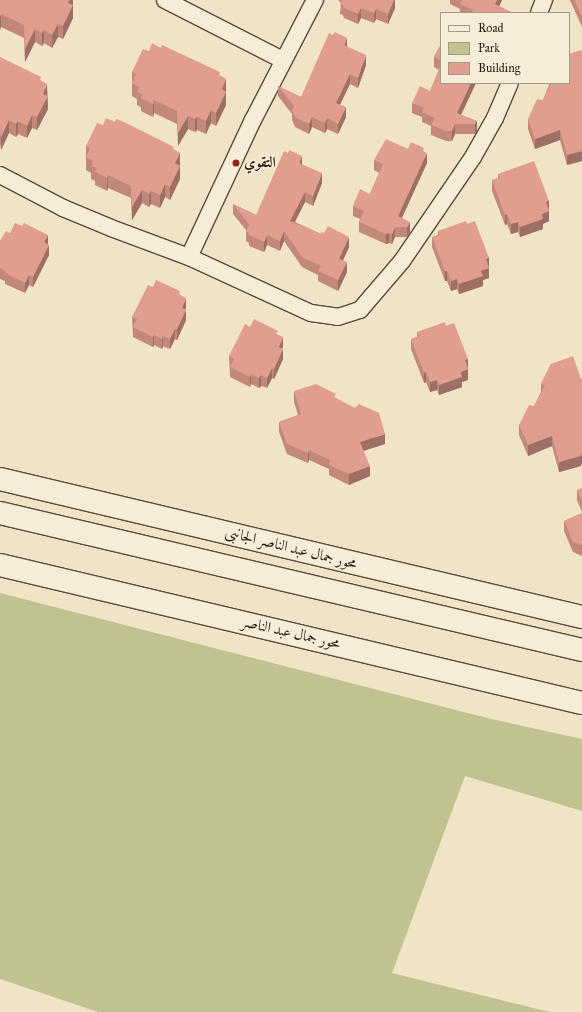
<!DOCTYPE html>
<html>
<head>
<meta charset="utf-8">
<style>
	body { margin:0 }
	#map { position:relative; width:582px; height:1012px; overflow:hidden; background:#f1e3c5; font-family:"IM FELL Great Primer",Amiri,serif }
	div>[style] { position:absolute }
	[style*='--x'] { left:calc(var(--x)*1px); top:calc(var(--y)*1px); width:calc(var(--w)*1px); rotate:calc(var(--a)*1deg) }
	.green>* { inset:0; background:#c0c290 }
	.roads { filter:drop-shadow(1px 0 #5b4b3c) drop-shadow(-1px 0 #5b4b3c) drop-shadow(0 1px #5b4b3c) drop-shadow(0 -1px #5b4b3c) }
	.street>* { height:16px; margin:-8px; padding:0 8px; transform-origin:8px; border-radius:8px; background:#f6edd9 }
	.secondary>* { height:22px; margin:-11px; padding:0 11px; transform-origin:11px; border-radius:11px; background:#f6edd9 }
	.wall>* { inset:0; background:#c2887b }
	.shaded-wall>* { inset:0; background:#9e6f64 }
	.building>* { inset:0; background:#e19e8f }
	.dots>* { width:11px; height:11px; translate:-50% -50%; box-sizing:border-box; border:2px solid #f6edd9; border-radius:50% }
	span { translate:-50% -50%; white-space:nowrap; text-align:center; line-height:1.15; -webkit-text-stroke:3.5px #f6edd9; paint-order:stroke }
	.poi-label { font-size:15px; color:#29180f; font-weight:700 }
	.left { translate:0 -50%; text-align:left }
	.street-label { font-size:15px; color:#29180f }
	.legend { position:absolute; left:440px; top:12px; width:130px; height:72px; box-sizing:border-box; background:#f6edd9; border:1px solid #a49888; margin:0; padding:5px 7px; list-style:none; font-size:12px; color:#29180f }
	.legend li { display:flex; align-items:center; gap:8px; height:20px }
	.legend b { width:20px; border:1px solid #a49888 }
</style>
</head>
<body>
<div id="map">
	<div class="green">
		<i style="clip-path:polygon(0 593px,487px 718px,582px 739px,582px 811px,465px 776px,392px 973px,550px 1012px,98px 1012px,0 979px)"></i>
	</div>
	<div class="roads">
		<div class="street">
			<i style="--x:165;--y:0;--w:132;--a:27"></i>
			<i style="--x:539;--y:13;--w:14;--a:-69"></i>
			<i style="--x:0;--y:175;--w:71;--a:27.6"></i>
			<i style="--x:63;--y:208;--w:52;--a:22.6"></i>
			<i style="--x:111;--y:228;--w:83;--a:20.4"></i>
			<i style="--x:189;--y:257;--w:134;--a:24.7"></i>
			<i style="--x:311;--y:313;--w:27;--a:8"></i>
			<i style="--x:338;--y:317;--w:23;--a:-18"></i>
			<i style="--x:360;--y:310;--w:65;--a:-49.4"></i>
			<i style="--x:402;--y:261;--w:126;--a:-55.7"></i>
			<i style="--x:473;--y:157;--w:45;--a:-60.6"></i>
			<i style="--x:495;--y:118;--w:38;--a:-67"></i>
			<i style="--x:189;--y:257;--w:151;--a:-65"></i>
			<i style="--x:253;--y:120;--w:135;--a:-62.7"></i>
		</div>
		<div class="secondary">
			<i style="--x:0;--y:479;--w:598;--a:13.34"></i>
			<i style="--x:0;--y:513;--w:598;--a:13.25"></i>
			<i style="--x:0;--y:565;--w:598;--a:13.34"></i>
		</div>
	</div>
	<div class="wall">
		<i style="clip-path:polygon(0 0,73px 0,73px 18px,63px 39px,58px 37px,52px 48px,44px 43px,42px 46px,35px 42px,25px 62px,24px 38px,1px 27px,0 30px)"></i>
		<i style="clip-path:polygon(338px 0,395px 0,395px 8px,388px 24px,376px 19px,374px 23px,361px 18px,358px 24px,344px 18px,343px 15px,340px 14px,341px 3px)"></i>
		<i style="clip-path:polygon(450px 0,502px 0,499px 6px,513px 13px,460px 13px,460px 9px,450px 4px)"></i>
		<i style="clip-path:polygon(570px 0,582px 0,582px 27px)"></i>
		<i style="clip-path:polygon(441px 44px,441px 83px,476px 83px,461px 115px,477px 121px,477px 131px,475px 134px,455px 134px,452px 141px,446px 141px,431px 135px,431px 126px,422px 122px,422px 117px,412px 113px,412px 103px,430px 91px,439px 70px,434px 67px,434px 57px)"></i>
		<i style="clip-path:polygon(347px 46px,366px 65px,358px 88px,350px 84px,340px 104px,346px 117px,338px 134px,327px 129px,325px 133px,312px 127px,309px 134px,295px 127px,292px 120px,292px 114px,278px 96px,278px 86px,301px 97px)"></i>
		<i style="clip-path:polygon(149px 51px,220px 76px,226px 79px,226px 105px,216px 126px,211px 123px,206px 134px,197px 130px,195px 132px,188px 129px,178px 146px,177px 124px,154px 113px,153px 117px,141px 111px,141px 107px,137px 105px,137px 99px,132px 96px,132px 72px)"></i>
		<i style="clip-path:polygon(582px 52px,582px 161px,567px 165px,560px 140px,535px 149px,528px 129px,528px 119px,543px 100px,549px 85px,549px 83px,569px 83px)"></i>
		<i style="clip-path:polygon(0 57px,41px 81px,47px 96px,48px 109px,37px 130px,32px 128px,27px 138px,18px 134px,16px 137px,9px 133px,1px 150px,0 143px)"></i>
		<i style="clip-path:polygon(103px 125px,174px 150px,180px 153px,180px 179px,170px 200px,165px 197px,160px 208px,151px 204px,149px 207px,142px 203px,132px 220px,131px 198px,108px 188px,107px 191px,95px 185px,95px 181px,91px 179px,91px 173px,86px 170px,86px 146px)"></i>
		<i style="clip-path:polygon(408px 149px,424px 152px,427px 163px,402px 218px,410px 232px,407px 237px,395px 237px,392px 244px,389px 243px,386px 244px,359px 232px,359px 222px,360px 219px,353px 216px,353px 206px,370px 194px,379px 173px,374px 170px,374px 160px)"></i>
		<i style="clip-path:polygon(302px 164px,322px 183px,313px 206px,305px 202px,295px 222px,349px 247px,343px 260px,347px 272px,338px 291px,318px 281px,318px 275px,302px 267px,284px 241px,280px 251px,267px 245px,264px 252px,249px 246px,249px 243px,246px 241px,246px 230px,233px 214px,233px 204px,256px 215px)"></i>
		<i style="clip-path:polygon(498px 174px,549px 201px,549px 221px,543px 224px,543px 229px,520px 237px,518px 232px,511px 234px,507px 224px,505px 225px,492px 191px,492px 180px,498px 178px)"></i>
		<i style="clip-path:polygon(467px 224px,489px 258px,489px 278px,483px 280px,483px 286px,459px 294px,457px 289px,451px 291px,447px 281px,445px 281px,432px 247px,432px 237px,438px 235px,438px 231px)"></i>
		<i style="clip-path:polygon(10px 233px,48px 244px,49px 255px,33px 287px,29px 285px,25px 293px,5px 284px,5px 281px,0 279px,0 241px)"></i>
		<i style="clip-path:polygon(153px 287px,180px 295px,186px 308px,185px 309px,186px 320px,177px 340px,175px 339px,170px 349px,163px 346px,162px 349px,154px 345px,153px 347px,133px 337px,132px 317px)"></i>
		<i style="clip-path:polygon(446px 326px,468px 359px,468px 380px,462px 382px,462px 387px,439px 395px,437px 390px,430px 392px,426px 382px,424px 383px,411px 349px,411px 339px,417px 337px,417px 332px)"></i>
		<i style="clip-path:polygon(250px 327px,278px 335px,283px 347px,282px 349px,283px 359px,274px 379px,272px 378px,267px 388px,261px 386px,259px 388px,251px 384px,250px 387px,230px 377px,229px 356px)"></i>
		<i style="clip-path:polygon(551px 364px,581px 466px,559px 472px,552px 446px,528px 456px,519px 435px,519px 425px,534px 406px,541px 392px,541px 384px)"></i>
		<i style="clip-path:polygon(294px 391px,336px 398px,385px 444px,363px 451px,370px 476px,349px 485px,329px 475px,329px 469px,309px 460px,308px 463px,287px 454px,279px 432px,279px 422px,298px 415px,294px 402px)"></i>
		<i style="clip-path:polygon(582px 488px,582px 512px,577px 500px,577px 490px)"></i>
		<i style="clip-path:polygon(582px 513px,582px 556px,573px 552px,564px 531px,564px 521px)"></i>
	</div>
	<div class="shaded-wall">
		<i style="clip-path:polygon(70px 0,73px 0,73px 18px,63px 39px,63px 26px,68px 3px)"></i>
		<i style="clip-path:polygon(394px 0,395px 0,395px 8px,388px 24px,388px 14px)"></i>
		<i style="clip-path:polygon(497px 0,502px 0,496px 13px,495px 4px)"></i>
		<i style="clip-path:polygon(361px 8px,361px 18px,358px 24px,358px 14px)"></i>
		<i style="clip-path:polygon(376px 9px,376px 19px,374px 23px,374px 13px)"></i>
		<i style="clip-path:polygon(1px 14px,1px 27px,0 30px,0 17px)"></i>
		<i style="clip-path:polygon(58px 24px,58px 37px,52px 48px,52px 35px)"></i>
		<i style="clip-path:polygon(35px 29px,35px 42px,25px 62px,25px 49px)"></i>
		<i style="clip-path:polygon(44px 30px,44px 43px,42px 46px,42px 33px)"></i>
		<i style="clip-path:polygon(347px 38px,347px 48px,344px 45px)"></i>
		<i style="clip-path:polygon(366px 55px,366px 65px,358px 88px,358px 78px)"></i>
		<i style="clip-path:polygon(350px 74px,350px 84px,336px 113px,336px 103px)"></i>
		<i style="clip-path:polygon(226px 79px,226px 105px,216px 126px,216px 113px,222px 89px)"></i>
		<i style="clip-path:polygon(471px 83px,476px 83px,457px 123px,457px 113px)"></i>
		<i style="clip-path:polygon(47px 84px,48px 109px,37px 130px,37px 117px,43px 94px)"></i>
		<i style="clip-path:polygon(154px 100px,154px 113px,153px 117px,153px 104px)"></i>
		<i style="clip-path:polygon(346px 107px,346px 117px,338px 134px,338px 124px)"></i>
		<i style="clip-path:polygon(211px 110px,211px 123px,206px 134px,206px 121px)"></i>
		<i style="clip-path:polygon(32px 115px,32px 128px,27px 138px,27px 126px)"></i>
		<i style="clip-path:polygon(188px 116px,188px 129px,178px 146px,178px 133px)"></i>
		<i style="clip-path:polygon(197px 117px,197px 130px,195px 132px,195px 119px)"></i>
		<i style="clip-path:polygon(312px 117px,312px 127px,309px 134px,309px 124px)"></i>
		<i style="clip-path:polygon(327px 118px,327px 129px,325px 133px,325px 123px)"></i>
		<i style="clip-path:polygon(9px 120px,9px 133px,1px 150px,1px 137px)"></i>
		<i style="clip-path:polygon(18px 121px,18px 134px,16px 137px,16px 124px)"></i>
		<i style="clip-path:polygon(477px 121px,477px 131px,475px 134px,475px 124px)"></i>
		<i style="clip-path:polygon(455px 124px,455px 134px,452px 141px,452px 131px)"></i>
		<i style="clip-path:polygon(560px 130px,560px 140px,535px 149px,535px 139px)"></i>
		<i style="clip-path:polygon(582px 151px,582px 161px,567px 165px,567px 155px)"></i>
		<i style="clip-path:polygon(180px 153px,180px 179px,170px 200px,170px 187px,175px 163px)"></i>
		<i style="clip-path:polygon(427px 153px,427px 163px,398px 226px,398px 216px)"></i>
		<i style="clip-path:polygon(302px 156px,302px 166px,299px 163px)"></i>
		<i style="clip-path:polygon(322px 173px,322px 183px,313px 206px,313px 196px)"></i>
		<i style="clip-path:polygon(108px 175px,108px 188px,107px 191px,107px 178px)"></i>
		<i style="clip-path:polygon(165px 184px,165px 197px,160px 208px,160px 195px)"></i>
		<i style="clip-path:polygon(142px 190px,142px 203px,132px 220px,132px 207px)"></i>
		<i style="clip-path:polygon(151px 191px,151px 204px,149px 207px,149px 194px)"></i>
		<i style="clip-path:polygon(305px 192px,305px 202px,290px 231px,290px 221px)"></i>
		<i style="clip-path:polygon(549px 201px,549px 211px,546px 202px)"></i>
		<i style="clip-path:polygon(549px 211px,549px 221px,543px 224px,543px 229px,520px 237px,520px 227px,542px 214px)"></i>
		<i style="clip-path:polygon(507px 214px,507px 224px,505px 225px,505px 215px)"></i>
		<i style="clip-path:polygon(410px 222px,410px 232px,407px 237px,407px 227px)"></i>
		<i style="clip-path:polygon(518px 222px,518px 232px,511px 234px,511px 224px)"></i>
		<i style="clip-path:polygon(395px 227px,395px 237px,392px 244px,392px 234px)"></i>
		<i style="clip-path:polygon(284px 231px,284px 241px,280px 251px,280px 241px)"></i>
		<i style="clip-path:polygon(389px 233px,389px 243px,386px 244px,386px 234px)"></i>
		<i style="clip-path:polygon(48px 235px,48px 245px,44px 242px)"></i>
		<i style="clip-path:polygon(267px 235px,267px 245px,264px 252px,264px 242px)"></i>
		<i style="clip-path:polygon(349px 237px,349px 247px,339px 269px,339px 259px)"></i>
		<i style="clip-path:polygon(49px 245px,49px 255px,33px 287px,33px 277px)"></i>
		<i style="clip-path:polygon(489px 258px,489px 268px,486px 259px)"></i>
		<i style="clip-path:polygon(347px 262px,347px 272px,338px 291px,338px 280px)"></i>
		<i style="clip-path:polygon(489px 268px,489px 278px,483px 280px,483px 286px,459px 294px,459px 284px,481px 271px)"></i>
		<i style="clip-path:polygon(445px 271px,447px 271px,447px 281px,445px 281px)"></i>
		<i style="clip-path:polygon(29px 275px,29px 285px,25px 293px,25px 283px)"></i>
		<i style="clip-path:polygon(457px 279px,457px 289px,451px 291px,451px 281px)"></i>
		<i style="clip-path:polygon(186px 298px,186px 308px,182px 318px,182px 308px)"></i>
		<i style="clip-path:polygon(186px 310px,186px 320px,177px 340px,177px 329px)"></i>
		<i style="clip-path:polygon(175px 329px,175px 339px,170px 349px,170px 339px)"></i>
		<i style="clip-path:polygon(154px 335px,154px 345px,153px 347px,153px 337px)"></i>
		<i style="clip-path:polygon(163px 336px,163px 346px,162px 349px,162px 339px)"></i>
		<i style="clip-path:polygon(283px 337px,283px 347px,279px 357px,279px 347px)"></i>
		<i style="clip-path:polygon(283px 349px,283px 359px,274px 379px,274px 369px)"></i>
		<i style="clip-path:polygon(468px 359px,468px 369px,465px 360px)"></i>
		<i style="clip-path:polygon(272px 368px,272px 378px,267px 388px,267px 378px)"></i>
		<i style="clip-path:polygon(468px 369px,468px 380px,462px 382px,462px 387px,439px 395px,439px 385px,461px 372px)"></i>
		<i style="clip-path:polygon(426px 372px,426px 382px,424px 383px,424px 373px)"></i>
		<i style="clip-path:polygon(251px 374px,251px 384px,250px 387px,250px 377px)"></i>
		<i style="clip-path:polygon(261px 375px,261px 386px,259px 388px,259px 378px)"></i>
		<i style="clip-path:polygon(437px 380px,437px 390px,430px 392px,430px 382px)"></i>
		<i style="clip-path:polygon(385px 434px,385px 444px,360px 452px,360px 442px)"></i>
		<i style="clip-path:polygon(552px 436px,552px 446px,528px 456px,528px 445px)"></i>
		<i style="clip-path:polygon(309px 450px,309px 460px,308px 463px,308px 453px)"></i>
		<i style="clip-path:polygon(582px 453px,582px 463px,581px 466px,559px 472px,559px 462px)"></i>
		<i style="clip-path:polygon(370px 466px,370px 476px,349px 485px,349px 474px)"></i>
	</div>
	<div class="building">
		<i style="clip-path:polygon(0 0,70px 0,68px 3px,73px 5px,63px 26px,58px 24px,52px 35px,44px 30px,42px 33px,35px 29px,25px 49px,24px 25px,1px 14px,0 17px)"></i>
		<i style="clip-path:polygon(342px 0,394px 0,388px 14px,376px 9px,374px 13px,361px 8px,358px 14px,344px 8px,343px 5px,340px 4px)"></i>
		<i style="clip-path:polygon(462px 0,497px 0,495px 4px,513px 13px,471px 13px,473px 10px,460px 4px)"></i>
		<i style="clip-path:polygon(574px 0,582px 0,582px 17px)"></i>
		<i style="clip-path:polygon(335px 32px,347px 38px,344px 45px,366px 55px,358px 78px,350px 74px,336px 103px,346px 107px,338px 124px,327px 118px,325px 123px,312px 117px,309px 124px,295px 117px,292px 110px,294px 106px,278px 86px,301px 97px,329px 33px,333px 35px)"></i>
		<i style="clip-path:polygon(152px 43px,161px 48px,162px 45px,220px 72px,219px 75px,226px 79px,222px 89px,226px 92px,216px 113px,211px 110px,206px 121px,197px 117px,195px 119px,188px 116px,178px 133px,177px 111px,154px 100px,153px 104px,141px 98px,143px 94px,137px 92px,139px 87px,132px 83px,136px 74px,132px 72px,143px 49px,149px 51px)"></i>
		<i style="clip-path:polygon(441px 44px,441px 61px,434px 57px)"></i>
		<i style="clip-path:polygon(581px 50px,582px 52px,582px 151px,567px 155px,560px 130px,535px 139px,528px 119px,537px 99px,543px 100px,551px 83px,569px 83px,569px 54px)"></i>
		<i style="clip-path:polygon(0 57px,41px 77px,40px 80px,47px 84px,43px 94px,48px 96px,37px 117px,32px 115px,27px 126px,18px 121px,16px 124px,9px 120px,1px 137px,0 130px)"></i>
		<i style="clip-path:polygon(441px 64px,441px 83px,471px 83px,457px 113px,477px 121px,475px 124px,455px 124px,452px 131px,446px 131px,431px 125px,435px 118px,422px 112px,424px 108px,412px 103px,420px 86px,430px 91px)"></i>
		<i style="clip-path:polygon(106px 118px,115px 122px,116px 119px,124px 122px,174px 147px,173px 149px,180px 153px,175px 163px,180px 166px,170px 187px,165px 184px,160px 195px,151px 191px,149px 194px,142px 190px,132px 207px,131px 186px,108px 175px,107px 178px,95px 172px,97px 168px,91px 166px,93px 161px,86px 157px,90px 148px,86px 146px,97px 123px,103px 125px)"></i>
		<i style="clip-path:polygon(386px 139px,408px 149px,411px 142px,424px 148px,423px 151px,427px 153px,398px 216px,410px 222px,407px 227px,395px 227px,392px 234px,389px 233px,386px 234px,359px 222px,364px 211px,353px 206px,360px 189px,370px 194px,383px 164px,374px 160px)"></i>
		<i style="clip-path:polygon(289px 150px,302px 156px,299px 163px,322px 173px,313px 196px,305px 192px,290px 221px,321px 234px,322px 232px,324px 233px,328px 226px,349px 237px,339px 259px,347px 262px,338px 280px,318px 271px,321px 266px,302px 257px,284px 231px,280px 241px,267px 235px,264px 242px,249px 235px,249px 233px,246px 231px,249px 224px,233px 204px,256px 215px,284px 151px,288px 153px)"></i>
		<i style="clip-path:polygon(534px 161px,549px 201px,546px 202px,549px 211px,542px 214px,543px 219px,520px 227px,518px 222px,511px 224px,507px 214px,505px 215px,492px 180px,500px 178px,498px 174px)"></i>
		<i style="clip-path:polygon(466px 221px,467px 224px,475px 221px,489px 258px,486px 259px,489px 268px,481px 271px,483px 276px,459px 284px,457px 279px,451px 281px,447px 271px,445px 271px,432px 237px,440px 235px,438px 231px)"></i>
		<i style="clip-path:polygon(15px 223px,22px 226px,24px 223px,48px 235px,44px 242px,49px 245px,33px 277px,29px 275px,25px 283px,5px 273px,6px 272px,0 268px,0 241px,6px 231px,10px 233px)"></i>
		<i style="clip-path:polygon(156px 280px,180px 291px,179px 294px,186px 298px,182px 308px,186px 310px,177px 329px,175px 329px,170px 339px,163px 336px,162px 339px,154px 335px,153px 337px,133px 327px,137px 319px,132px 317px,148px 285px,153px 287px)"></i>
		<i style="clip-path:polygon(254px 319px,278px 331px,276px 334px,283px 337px,279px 347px,283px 349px,274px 369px,272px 368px,267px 378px,261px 375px,259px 378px,251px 374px,250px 377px,230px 367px,234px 359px,229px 356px,245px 324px,250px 327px)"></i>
		<i style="clip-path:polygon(445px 322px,446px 326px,454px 323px,468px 359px,465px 360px,468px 369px,461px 372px,462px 377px,439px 385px,437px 380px,430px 382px,426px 372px,424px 373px,411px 339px,419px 336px,417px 332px)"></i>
		<i style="clip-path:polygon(573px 356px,581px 379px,582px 378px,582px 453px,581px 456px,559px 462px,552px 436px,528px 445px,519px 425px,529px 405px,534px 406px,545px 385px,541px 384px,551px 364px)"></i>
		<i style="clip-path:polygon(316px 384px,336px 394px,334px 397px,355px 408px,359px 404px,379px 413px,385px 434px,360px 442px,370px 466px,349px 474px,329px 465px,330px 460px,309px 450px,308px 453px,287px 444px,279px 422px,301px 414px,294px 391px)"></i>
		<i style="clip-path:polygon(582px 488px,582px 502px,577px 490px)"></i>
		<i style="clip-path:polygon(582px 513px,582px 545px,573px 542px,564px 521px)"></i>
	</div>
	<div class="dots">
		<i style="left:236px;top:163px;background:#8f2418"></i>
	</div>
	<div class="poi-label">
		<span class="left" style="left:244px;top:163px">التقوي</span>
	</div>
	<div class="street-label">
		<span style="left:291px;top:548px;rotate:14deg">محور جمال عبد الناصر الجانبى</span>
		<span style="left:291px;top:633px;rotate:13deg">محور جمال عبد الناصر</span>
	</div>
	<ul class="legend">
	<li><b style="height:5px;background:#f6edd9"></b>Road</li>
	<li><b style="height:11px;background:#c0c290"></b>Park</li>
	<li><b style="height:11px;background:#e19e8f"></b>Building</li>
	</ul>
</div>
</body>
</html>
